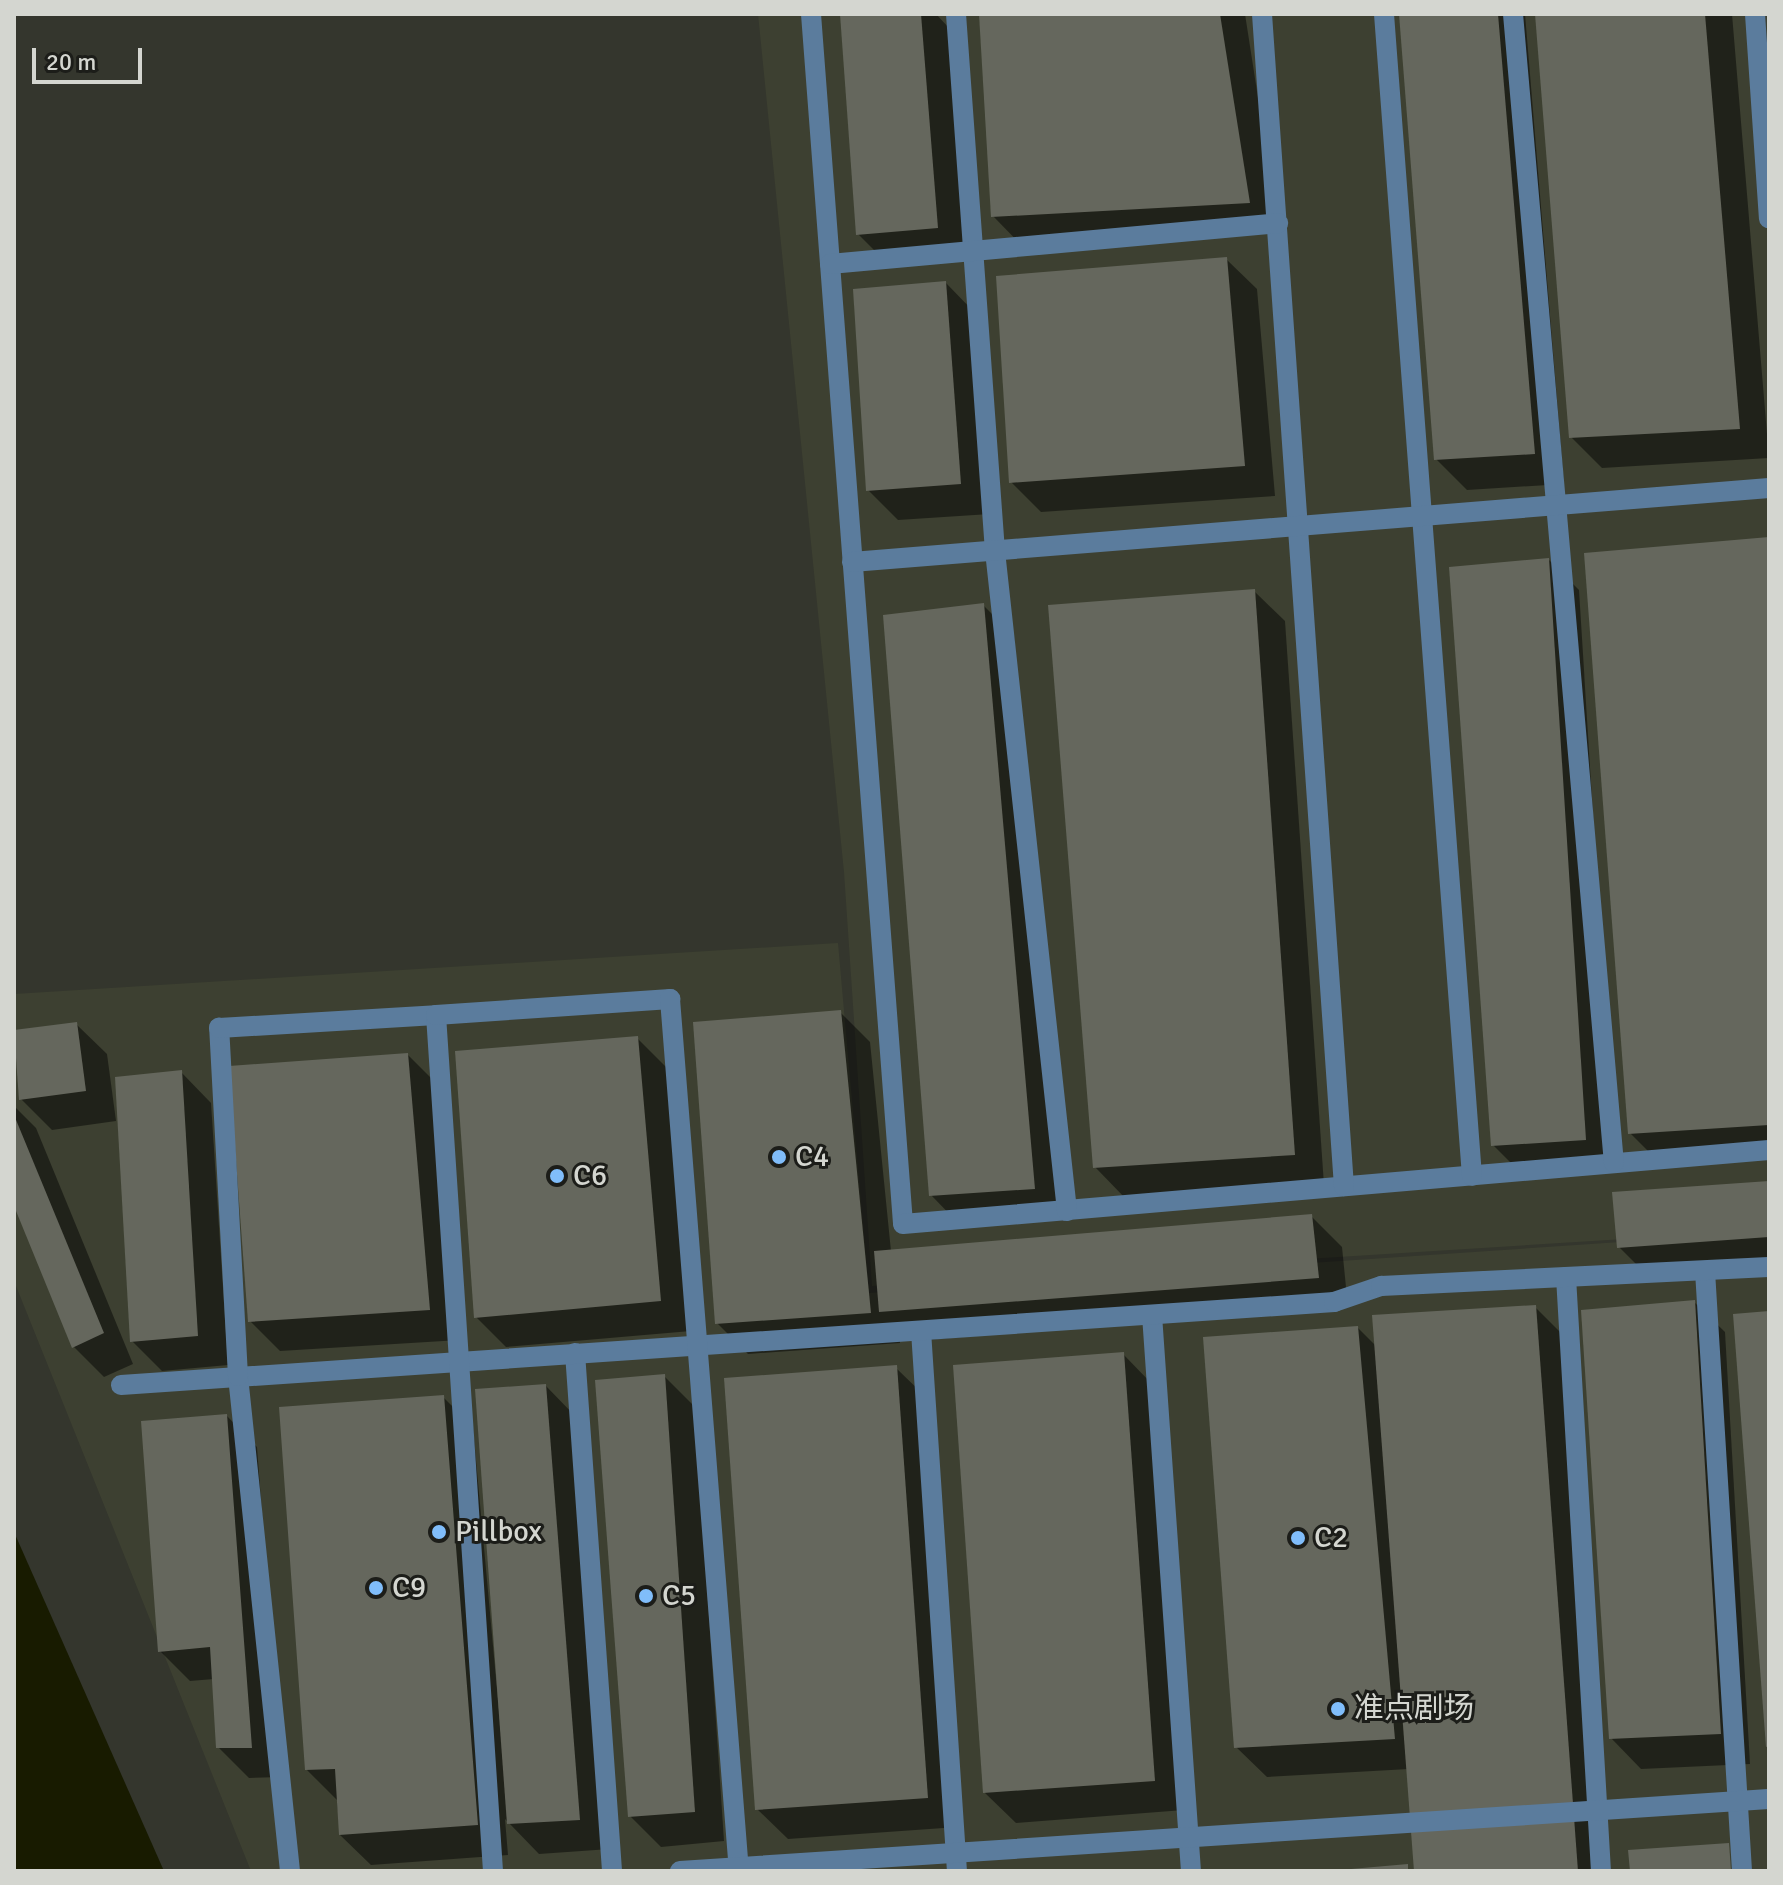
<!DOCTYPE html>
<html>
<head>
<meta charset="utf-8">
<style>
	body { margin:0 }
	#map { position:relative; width:1783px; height:1885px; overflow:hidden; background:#34362d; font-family:Signika,"Noto Sans SC",sans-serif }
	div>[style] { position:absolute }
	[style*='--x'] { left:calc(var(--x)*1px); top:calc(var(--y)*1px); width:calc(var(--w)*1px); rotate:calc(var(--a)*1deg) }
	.built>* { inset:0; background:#3d4031 }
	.water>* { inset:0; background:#181b00 }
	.shadow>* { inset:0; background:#0007 }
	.building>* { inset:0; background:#65675d }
	.minor>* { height:20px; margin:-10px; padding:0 10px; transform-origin:10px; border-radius:10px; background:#5b7c9d }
	.dots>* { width:22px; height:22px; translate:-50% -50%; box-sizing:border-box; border:4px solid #1c1d19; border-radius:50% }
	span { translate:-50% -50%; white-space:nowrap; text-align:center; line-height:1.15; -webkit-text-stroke:6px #1c1d19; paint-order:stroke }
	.poi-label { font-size:30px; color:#d4d6d0 }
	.left { translate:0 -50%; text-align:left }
	.frame { position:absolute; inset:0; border:16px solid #d4d6d0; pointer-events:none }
	.scale { position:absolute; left:32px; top:48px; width:110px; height:36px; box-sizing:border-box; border:4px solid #d4d6d0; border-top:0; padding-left:10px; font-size:24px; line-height:28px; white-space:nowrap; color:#d4d6d0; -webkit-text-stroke:6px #1c1d19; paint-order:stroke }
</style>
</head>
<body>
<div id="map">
	<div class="built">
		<i style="clip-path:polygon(758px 14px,1769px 14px,1769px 1230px,872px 1286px,844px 872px)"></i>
		<i style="clip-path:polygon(838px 943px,869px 1293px,1769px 1232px,1769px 1871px,251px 1871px,14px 1281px,14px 994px)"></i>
	</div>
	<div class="water">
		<i style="clip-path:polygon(14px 1532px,164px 1871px,14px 1871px)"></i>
	</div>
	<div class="shadow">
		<i style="clip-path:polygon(842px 14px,936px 14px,949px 28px,967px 257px,888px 264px,858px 234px)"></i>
		<i style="clip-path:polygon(981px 14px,1245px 14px,1279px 233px,1023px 247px,993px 216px)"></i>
		<i style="clip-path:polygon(1401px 14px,1525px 14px,1564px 484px,1467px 490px,1436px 459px)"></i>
		<i style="clip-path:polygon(1537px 14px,1732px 14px,1769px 458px,1602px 468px,1571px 437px)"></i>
		<i style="clip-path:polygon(1226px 259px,1257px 289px,1275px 496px,1041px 512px,1011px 482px)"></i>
		<i style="clip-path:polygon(946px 283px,976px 314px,990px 514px,898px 520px,868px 490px)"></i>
		<i style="clip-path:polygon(1769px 539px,1769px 1156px,1660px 1163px,1630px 1133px)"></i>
		<i style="clip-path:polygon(1549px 560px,1579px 590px,1615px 1169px,1523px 1175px,1493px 1145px)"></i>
		<i style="clip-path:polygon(1254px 591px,1285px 621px,1324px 1185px,1125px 1198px,1095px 1167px)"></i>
		<i style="clip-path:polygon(983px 605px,1014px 636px,1064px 1218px,961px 1226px,931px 1195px)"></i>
		<i style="clip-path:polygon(840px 1012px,870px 1042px,891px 1251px,1311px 1216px,1342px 1247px,1348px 1307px,912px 1341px,899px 1328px,900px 1343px,748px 1354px,717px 1323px)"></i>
		<i style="clip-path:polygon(76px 1024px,107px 1054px,116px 1121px,52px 1130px,21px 1099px,14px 1032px)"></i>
		<i style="clip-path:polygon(637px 1038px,668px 1069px,691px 1331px,506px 1347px,476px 1317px)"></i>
		<i style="clip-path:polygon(408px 1055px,438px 1085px,460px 1340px,280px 1351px,250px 1321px)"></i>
		<i style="clip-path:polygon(181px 1072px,211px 1103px,228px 1365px,162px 1371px,132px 1341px)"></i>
		<i style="clip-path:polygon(14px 1106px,36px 1128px,133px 1364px,104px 1377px,74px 1347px,14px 1201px)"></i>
		<i style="clip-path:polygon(1769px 1183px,1769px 1269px,1649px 1277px,1619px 1247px)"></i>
		<i style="clip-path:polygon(1694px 1302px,1725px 1332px,1750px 1764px,1641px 1769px,1611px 1738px)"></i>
		<i style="clip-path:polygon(1535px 1307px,1566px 1338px,1605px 1871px,1416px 1871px,1409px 1769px,1267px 1777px,1236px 1747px,1358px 1328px,1377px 1347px)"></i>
		<i style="clip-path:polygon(1123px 1354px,1153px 1385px,1184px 1810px,1016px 1823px,985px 1793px)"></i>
		<i style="clip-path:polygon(896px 1368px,927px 1398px,958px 1827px,788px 1839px,757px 1809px)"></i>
		<i style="clip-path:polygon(664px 1376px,695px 1407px,724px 1841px,661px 1847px,630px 1816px)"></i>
		<i style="clip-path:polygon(546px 1386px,576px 1417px,610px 1849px,539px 1854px,505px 1819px,508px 1855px,371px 1865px,340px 1835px,337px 1800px,307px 1770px,443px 1397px,473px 1427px,505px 1777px)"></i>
		<i style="clip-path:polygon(227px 1416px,257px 1447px,282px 1777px,249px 1778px,218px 1747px,214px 1679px,190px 1681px,160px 1651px)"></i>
	</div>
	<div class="building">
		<i style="clip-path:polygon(840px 14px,921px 14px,938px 228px,856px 235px)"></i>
		<i style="clip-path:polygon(979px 14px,1220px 14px,1250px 203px,991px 217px)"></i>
		<i style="clip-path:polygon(1399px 14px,1498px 14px,1535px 454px,1434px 460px)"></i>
		<i style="clip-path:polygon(1535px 14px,1705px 14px,1740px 429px,1569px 438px)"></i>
		<i style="clip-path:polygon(1227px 257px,1245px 466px,1009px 483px,996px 276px)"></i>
		<i style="clip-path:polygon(946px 281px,961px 484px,866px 491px,853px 289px)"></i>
		<i style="clip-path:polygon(1769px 537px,1769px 1125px,1628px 1134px,1584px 553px)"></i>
		<i style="clip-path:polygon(1549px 558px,1586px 1140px,1491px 1146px,1449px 567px)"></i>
		<i style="clip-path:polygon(1255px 589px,1295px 1155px,1093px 1168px,1048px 605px)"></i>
		<i style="clip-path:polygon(984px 603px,1035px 1189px,929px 1196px,883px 615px)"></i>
		<i style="clip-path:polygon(841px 1010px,871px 1313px,715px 1324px,693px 1022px)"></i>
		<i style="clip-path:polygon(77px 1022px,86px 1091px,19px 1100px,14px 1030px)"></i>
		<i style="clip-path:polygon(638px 1036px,661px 1301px,474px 1318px,455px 1051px)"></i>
		<i style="clip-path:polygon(408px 1053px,430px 1310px,248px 1322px,229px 1066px)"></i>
		<i style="clip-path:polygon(182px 1070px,198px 1336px,130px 1342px,115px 1077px)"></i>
		<i style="clip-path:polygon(14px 1115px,104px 1333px,72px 1348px,14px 1206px)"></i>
		<i style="clip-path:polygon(1769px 1181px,1769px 1237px,1617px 1248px,1612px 1192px)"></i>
		<i style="clip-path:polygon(1312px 1214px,1319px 1278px,879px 1312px,874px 1251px)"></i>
		<i style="clip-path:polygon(1695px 1300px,1721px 1734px,1609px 1739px,1581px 1310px)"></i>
		<i style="clip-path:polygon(1536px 1305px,1578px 1871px,1414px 1871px,1372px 1315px)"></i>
		<i style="clip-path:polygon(1769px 1311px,1769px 1746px,1766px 1747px,1733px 1314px)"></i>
		<i style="clip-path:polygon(1358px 1326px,1395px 1739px,1234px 1748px,1203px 1337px)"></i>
		<i style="clip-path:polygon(1124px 1352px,1155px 1781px,983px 1793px,953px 1365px)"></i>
		<i style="clip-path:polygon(897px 1365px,928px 1798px,755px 1810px,724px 1378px)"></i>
		<i style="clip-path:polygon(665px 1374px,695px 1812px,628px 1817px,595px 1380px)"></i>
		<i style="clip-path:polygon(546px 1384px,580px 1820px,507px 1824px,475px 1389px)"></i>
		<i style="clip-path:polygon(444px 1395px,478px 1825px,339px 1835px,335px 1769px,305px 1770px,279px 1407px)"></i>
		<i style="clip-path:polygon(227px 1414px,252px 1748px,216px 1748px,210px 1647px,158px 1652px,141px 1421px)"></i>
		<i style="clip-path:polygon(1729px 1843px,1731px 1871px,1630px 1871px,1628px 1850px)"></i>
		<i style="clip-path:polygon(1408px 1864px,1408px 1871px,1351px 1871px,1351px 1869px)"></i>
	</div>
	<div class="minor">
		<i style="--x:811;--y:14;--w:1213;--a:85.65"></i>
		<i style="--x:903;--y:1224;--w:869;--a:-4.88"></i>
		<i style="--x:956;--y:14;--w:538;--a:85.85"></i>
		<i style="--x:995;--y:551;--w:664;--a:83.77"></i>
		<i style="--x:1262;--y:14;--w:1175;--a:86"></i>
		<i style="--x:1384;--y:14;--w:1165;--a:85.67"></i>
		<i style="--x:1513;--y:14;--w:1153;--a:84.98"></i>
		<i style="--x:1755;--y:14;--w:205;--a:86.1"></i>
		<i style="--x:830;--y:264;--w:450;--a:-5.2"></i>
		<i style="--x:852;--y:562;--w:920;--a:-4.61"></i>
		<i style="--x:1705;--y:1271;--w:601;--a:86.47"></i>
		<i style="--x:1566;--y:1277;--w:595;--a:86.63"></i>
		<i style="--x:1152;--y:1315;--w:557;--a:85.99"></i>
		<i style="--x:921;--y:1331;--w:541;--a:86.19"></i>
		<i style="--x:575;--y:1353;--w:519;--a:85.91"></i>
		<i style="--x:121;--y:1385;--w:1216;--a:-3.91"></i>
		<i style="--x:1334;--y:1302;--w:50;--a:-18.8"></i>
		<i style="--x:1381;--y:1286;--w:388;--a:-2.8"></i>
		<i style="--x:290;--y:1871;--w:498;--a:-96"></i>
		<i style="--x:238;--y:1376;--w:349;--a:-93.1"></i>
		<i style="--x:219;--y:1028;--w:217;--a:-3.4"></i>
		<i style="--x:493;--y:1871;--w:858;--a:-93.81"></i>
		<i style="--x:436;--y:1015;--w:235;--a:-3.9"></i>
		<i style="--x:670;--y:999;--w:875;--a:85.48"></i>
		<i style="--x:680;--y:1871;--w:1091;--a:-3.78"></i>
	</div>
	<div class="dots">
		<i style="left:779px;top:1157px;background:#80bdfa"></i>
		<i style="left:557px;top:1176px;background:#80bdfa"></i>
		<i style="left:439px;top:1532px;background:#80bdfa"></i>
		<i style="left:1298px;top:1538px;background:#80bdfa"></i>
		<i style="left:376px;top:1588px;background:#80bdfa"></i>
		<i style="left:646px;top:1596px;background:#80bdfa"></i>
		<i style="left:1338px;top:1709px;background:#80bdfa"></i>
	</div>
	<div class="poi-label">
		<span class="left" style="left:795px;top:1157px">C4</span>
		<span class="left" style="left:573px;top:1176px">C6</span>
		<span class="left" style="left:455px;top:1532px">Pillbox</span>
		<span class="left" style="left:1314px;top:1538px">C2</span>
		<span class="left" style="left:392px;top:1588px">C9</span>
		<span class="left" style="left:662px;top:1596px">C5</span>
		<span class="left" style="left:1354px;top:1709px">准点剧场</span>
	</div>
	<div class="frame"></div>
	<div class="scale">20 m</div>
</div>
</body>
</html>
